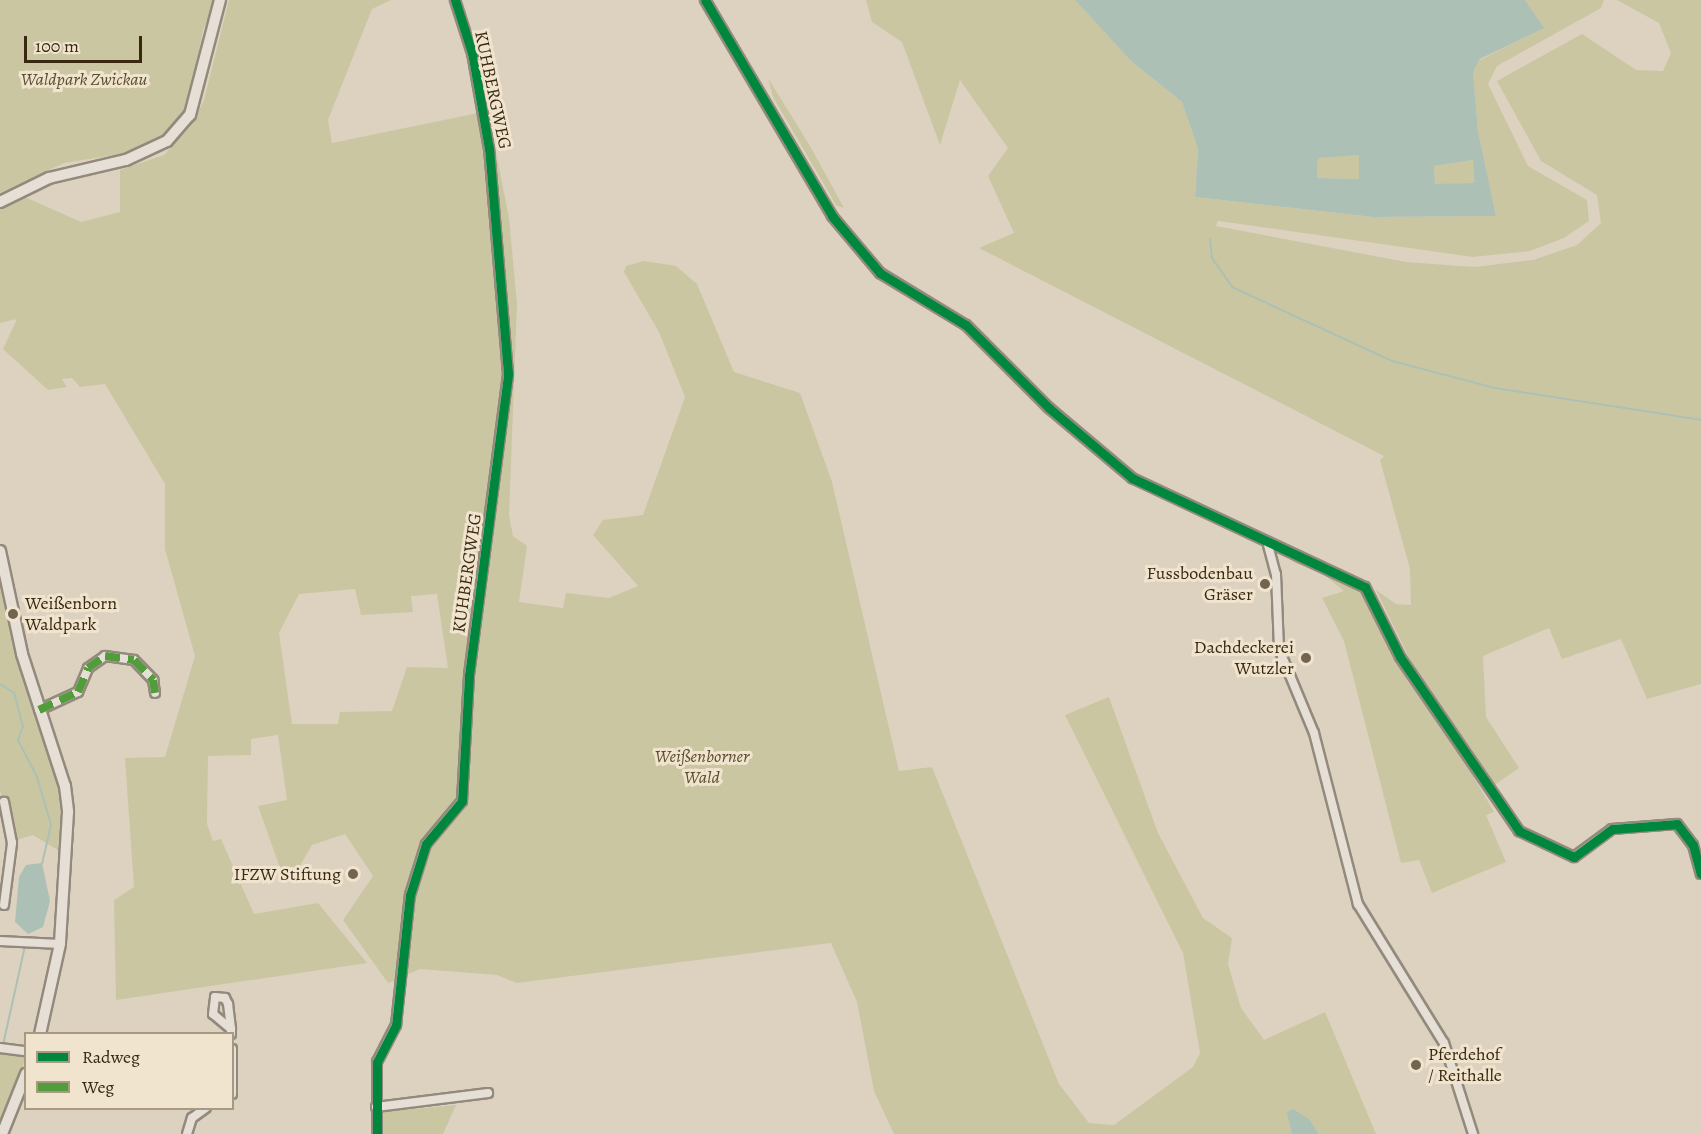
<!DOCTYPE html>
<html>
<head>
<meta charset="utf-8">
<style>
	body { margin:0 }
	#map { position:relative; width:1701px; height:1134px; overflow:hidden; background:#ddd2c0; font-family:Alegreya,serif }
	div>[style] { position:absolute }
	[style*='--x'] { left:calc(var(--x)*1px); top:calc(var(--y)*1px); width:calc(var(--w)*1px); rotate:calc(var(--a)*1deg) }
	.green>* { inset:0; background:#cac6a2 }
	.water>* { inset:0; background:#acc0b5 }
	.stream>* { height:2px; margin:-1px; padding:0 1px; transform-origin:1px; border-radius:1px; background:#acc0b5 }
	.roads { filter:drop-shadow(2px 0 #938a7d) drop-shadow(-2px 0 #938a7d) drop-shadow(0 2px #938a7d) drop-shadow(0 -2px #938a7d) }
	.street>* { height:8px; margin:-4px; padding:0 4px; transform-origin:4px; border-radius:4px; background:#e5dfd5 }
	.secondary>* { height:10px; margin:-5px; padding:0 5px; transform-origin:5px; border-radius:5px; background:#e5dfd5 }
	.quiet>* { height:8px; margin-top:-4px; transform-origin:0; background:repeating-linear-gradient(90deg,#529c3c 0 15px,transparent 0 23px) }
	.cycleway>* { height:9px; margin:-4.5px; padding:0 4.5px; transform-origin:4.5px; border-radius:4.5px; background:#00873e }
	.dots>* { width:16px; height:16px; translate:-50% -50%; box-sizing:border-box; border:3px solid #f1e4ce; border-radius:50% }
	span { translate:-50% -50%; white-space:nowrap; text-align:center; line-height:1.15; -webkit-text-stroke:6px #f1e4ce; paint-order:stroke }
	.park-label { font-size:18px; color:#594d2e; font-style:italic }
	.street-label { font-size:18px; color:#392810 }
	.poi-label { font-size:18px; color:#392810 }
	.right { translate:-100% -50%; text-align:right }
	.left { translate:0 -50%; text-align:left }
	.legend { position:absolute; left:24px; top:1032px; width:210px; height:78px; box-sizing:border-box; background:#f1e4ce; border:2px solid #a79982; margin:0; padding:8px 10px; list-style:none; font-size:18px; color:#392810 }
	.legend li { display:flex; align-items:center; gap:12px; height:30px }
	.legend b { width:30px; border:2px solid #a79982 }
	.scale { position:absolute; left:24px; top:36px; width:118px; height:27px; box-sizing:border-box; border:3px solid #392810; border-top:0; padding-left:8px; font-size:18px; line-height:21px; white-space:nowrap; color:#392810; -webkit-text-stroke:4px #f1e4ce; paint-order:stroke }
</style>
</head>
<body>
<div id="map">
	<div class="green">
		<i style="clip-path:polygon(0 0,216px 0,203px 30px,188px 109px,158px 139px,121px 154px,64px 163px,0 193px)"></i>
		<i style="clip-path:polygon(evenodd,229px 0,391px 0,372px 9px,328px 120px,332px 143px,488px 111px,509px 218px,517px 304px,509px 515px,513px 536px,527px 546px,519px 602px,563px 608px,566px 593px,609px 598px,638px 586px,593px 535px,603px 520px,643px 515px,685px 397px,659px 332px,624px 272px,626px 266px,644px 261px,676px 266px,697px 284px,734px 372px,800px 393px,832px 482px,899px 771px,932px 767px,1059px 1084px,1089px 1123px,1114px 1125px,1193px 1067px,1200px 1053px,1183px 953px,1065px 715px,1109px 697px,1158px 833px,1203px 918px,1232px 938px,1228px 964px,1241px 1008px,1264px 1040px,1325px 1012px,1376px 1134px,894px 1134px,874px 1091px,857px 1002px,831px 943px,517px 983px,497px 975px,420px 969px,388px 983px,343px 920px,373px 876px,345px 834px,312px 845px,295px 874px,280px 868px,258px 806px,287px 800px,278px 735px,251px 739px,251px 755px,208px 756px,207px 824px,213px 841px,221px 839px,254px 914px,318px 903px,367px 963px,116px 1000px,114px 900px,134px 887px,125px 758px,165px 757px,195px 656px,165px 549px,165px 484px,105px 384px,80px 387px,72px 378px,62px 379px,67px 387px,48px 390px,3px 349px,17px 319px,0 323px,0 208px,25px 197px,81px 222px,120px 212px,120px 170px,164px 155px,192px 125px,204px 100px,229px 0,355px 589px,361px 615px,413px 612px,411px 596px,437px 594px,448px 668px,407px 667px,392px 711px,340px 712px,338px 724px,292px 724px,279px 633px,299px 594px,355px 589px)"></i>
		<i style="clip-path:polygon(866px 0,1075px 0,1131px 61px,1182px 102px,1198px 149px,1195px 197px,1373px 217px,1496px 216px,1478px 131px,1473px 73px,1480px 60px,1543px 28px,1525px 0,1604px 0,1601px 8px,1497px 66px,1488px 84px,1528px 166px,1587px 200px,1589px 221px,1564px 238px,1530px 251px,1473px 257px,1218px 221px,1216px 226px,1406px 262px,1475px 267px,1533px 260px,1577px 245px,1601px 223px,1597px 195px,1541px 161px,1497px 81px,1582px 34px,1636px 70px,1663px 71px,1671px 53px,1659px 23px,1617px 0,1701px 0,1701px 684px,1647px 699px,1621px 639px,1562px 659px,1549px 628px,1483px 656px,1486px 717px,1519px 768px,1493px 786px,1409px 658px,1376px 590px,1396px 604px,1411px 605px,1410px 569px,1380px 460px,1384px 456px,979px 248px,1014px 233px,988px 176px,1008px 148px,960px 80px,940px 145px,902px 42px,872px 22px)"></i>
		<i style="clip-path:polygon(768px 78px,810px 146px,844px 208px,836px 205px,773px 97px)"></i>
		<i style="clip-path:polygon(1359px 155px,1359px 179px,1317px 178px,1318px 157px)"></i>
		<i style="clip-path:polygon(1473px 160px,1474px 183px,1435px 185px,1434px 166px)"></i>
		<i style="clip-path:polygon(1290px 561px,1325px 568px,1352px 583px,1366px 599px,1397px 662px,1437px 714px,1494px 812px,1486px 815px,1506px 862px,1432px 893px,1419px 860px,1401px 863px,1344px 641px,1322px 598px,1344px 591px,1323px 574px)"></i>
		<i style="clip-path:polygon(0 585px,61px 787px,61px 852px,33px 835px,13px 841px,0 790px)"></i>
		<i style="clip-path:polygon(0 1052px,26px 1056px,2px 1134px,0 1134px)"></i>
		<i style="clip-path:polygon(456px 1105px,443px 1134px,383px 1134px,381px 1112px)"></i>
	</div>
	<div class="water">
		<i style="clip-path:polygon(evenodd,1075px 0,1525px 0,1544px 28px,1480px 59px,1473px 73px,1478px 131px,1496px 216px,1373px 217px,1195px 197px,1198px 149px,1182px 102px,1131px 61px,1075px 0,1359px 155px,1359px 179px,1317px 178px,1318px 158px,1359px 155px,1075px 0,1473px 160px,1474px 183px,1435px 184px,1434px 166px,1473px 160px)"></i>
		<i style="clip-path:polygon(42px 863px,50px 901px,43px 927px,28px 934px,15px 922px,19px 877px,26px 865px)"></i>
		<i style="clip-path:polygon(1293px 1109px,1310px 1120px,1318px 1134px,1292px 1134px,1287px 1112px)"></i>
	</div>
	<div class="stream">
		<i style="--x:1210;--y:239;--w:19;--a:84"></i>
		<i style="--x:1212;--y:258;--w:35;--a:55"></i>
		<i style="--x:1232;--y:287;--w:176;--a:24.8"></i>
		<i style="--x:1392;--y:361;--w:106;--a:14.7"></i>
		<i style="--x:1495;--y:388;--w:208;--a:8.8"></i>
		<i style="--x:0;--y:684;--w:17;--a:33"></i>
		<i style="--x:14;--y:693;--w:34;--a:75"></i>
		<i style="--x:23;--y:726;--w:15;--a:110"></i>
		<i style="--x:18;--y:740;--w:42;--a:62.8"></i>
		<i style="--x:37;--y:777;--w:50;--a:73.7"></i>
		<i style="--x:51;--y:825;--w:39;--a:103"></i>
		<i style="--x:3;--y:1045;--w:101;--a:-77.5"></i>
	</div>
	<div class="roads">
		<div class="street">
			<i style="--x:705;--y:0;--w:251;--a:59.5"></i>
			<i style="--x:832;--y:216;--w:75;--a:49.9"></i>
			<i style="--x:880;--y:273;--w:100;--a:31.2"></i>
			<i style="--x:966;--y:325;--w:117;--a:45"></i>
			<i style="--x:1049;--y:408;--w:109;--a:40.1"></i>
			<i style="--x:1132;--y:478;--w:257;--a:25.1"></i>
			<i style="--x:1365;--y:587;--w:78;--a:63.4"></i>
			<i style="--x:1400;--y:657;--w:211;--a:55.6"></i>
			<i style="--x:1519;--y:831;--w:61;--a:25.3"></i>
			<i style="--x:1574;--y:857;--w:47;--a:-36.4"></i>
			<i style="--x:1612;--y:829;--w:65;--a:-4.4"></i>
			<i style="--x:1677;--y:824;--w:26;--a:53"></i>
			<i style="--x:1693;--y:845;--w:30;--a:75"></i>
			<i style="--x:1268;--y:545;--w:30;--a:75"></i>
			<i style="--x:1276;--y:574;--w:75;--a:87.7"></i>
			<i style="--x:1279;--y:649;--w:91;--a:67.4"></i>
			<i style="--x:1314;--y:733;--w:177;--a:75.6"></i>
			<i style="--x:1358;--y:904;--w:163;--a:58.3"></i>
			<i style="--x:1444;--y:1043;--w:96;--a:72.3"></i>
			<i style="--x:39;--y:710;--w:43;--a:-24.8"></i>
			<i style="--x:78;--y:692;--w:26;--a:-67"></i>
			<i style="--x:88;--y:668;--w:21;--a:-35"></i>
			<i style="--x:105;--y:656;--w:29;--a:8"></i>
			<i style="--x:134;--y:660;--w:28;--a:46"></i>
			<i style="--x:153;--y:680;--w:13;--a:81"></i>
			<i style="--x:4;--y:905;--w:63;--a:-82.6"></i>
			<i style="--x:12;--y:843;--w:42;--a:-101"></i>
			<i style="--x:0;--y:941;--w:60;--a:2.9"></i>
			<i style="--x:231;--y:1029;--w:23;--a:-140"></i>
			<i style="--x:213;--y:1014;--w:17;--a:-83"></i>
			<i style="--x:215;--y:997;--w:10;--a:6"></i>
			<i style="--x:225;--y:998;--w:7;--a:63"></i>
			<i style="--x:228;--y:1004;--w:25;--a:83"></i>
			<i style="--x:231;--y:1029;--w:5;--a:90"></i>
			<i style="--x:0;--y:1048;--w:26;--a:7"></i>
			<i style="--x:232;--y:1049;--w:45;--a:90"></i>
			<i style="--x:376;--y:1107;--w:113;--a:-7.1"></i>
			<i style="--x:187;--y:1134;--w:17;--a:-73"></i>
			<i style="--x:192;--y:1118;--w:17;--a:-36"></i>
			<i style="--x:377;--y:1134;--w:72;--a:-90"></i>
			<i style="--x:377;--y:1062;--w:42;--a:-62.8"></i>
			<i style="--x:396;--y:1025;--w:131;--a:-83.9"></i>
			<i style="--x:410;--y:895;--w:53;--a:-72.6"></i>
			<i style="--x:426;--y:844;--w:56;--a:-50.1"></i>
			<i style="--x:462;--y:801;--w:126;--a:-86.8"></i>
			<i style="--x:469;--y:675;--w:304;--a:-82.6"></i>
			<i style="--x:508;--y:374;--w:226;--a:-94.8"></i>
			<i style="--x:489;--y:149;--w:97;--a:-100"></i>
			<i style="--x:472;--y:53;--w:56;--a:-107.8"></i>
		</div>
		<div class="secondary">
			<i style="--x:0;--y:202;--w:55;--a:-26.1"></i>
			<i style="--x:49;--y:178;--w:79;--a:-13.2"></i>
			<i style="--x:126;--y:160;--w:45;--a:-24.9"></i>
			<i style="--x:167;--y:141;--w:35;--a:-49"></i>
			<i style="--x:190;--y:115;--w:119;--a:-75.4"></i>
			<i style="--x:0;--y:551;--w:105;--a:77.9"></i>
			<i style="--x:22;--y:654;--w:139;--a:72"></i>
			<i style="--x:65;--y:786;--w:26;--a:83"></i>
			<i style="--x:68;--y:812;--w:132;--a:93.5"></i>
			<i style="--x:60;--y:944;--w:92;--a:102.5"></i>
			<i style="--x:2;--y:1134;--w:65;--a:-68.2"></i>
		</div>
	</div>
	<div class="quiet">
		<i style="--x:39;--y:710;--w:43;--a:-24.8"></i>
		<i style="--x:78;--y:692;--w:26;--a:-67"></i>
		<i style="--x:88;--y:668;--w:21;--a:-35"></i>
		<i style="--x:105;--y:656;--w:29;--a:8"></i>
		<i style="--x:134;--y:660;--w:28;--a:46"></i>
		<i style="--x:153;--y:680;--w:13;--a:81"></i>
	</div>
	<div class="cycleway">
		<i style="--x:705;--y:0;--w:251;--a:59.5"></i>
		<i style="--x:832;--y:216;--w:75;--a:49.9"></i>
		<i style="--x:880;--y:273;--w:100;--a:31.2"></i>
		<i style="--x:966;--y:325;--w:117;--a:45"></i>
		<i style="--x:1049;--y:408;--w:109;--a:40.1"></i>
		<i style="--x:1132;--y:478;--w:257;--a:25.1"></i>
		<i style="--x:1365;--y:587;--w:78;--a:63.4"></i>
		<i style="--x:1400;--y:657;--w:211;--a:55.6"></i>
		<i style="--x:1519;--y:831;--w:61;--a:25.3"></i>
		<i style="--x:1574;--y:857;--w:47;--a:-36.4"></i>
		<i style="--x:1612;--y:829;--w:65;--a:-4.4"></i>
		<i style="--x:1677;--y:824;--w:26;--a:53"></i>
		<i style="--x:1693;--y:845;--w:30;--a:75"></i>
		<i style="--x:377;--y:1134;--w:72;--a:-90"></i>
		<i style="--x:377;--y:1062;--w:42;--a:-62.8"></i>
		<i style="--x:396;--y:1025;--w:131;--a:-83.9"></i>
		<i style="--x:410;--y:895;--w:53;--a:-72.6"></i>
		<i style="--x:426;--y:844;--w:56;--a:-50.1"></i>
		<i style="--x:462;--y:801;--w:126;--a:-86.8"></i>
		<i style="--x:469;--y:675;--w:304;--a:-82.6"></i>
		<i style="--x:508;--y:374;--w:226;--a:-94.8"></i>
		<i style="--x:489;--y:149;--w:97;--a:-100"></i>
		<i style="--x:472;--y:53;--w:56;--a:-107.8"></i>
	</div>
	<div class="dots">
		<i style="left:1265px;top:584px;background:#72644e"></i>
		<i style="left:13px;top:614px;background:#72644e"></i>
		<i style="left:1306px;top:658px;background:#72644e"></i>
		<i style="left:353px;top:874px;background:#72644e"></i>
		<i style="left:1416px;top:1065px;background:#72644e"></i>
	</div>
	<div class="park-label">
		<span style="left:84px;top:79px">Waldpark Zwickau</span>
		<span style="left:702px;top:767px">Weißenborner<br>Wald</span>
	</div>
	<div class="street-label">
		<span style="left:493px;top:90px;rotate:78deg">KUHBERGWEG</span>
		<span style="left:467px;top:573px;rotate:-82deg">KUHBERGWEG</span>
	</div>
	<div class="poi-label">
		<span class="right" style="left:1253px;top:584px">Fussbodenbau<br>Gräser</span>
		<span class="left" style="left:25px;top:614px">Weißenborn<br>Waldpark</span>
		<span class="right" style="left:1294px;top:658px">Dachdeckerei<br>Wutzler</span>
		<span class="right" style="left:341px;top:874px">IFZW Stiftung</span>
		<span class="left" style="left:1428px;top:1065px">Pferdehof<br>/ Reithalle</span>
	</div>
	<ul class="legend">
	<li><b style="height:8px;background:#00873e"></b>Radweg</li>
	<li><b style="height:8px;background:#529c3c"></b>Weg</li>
	</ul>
	<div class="scale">100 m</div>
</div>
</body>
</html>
